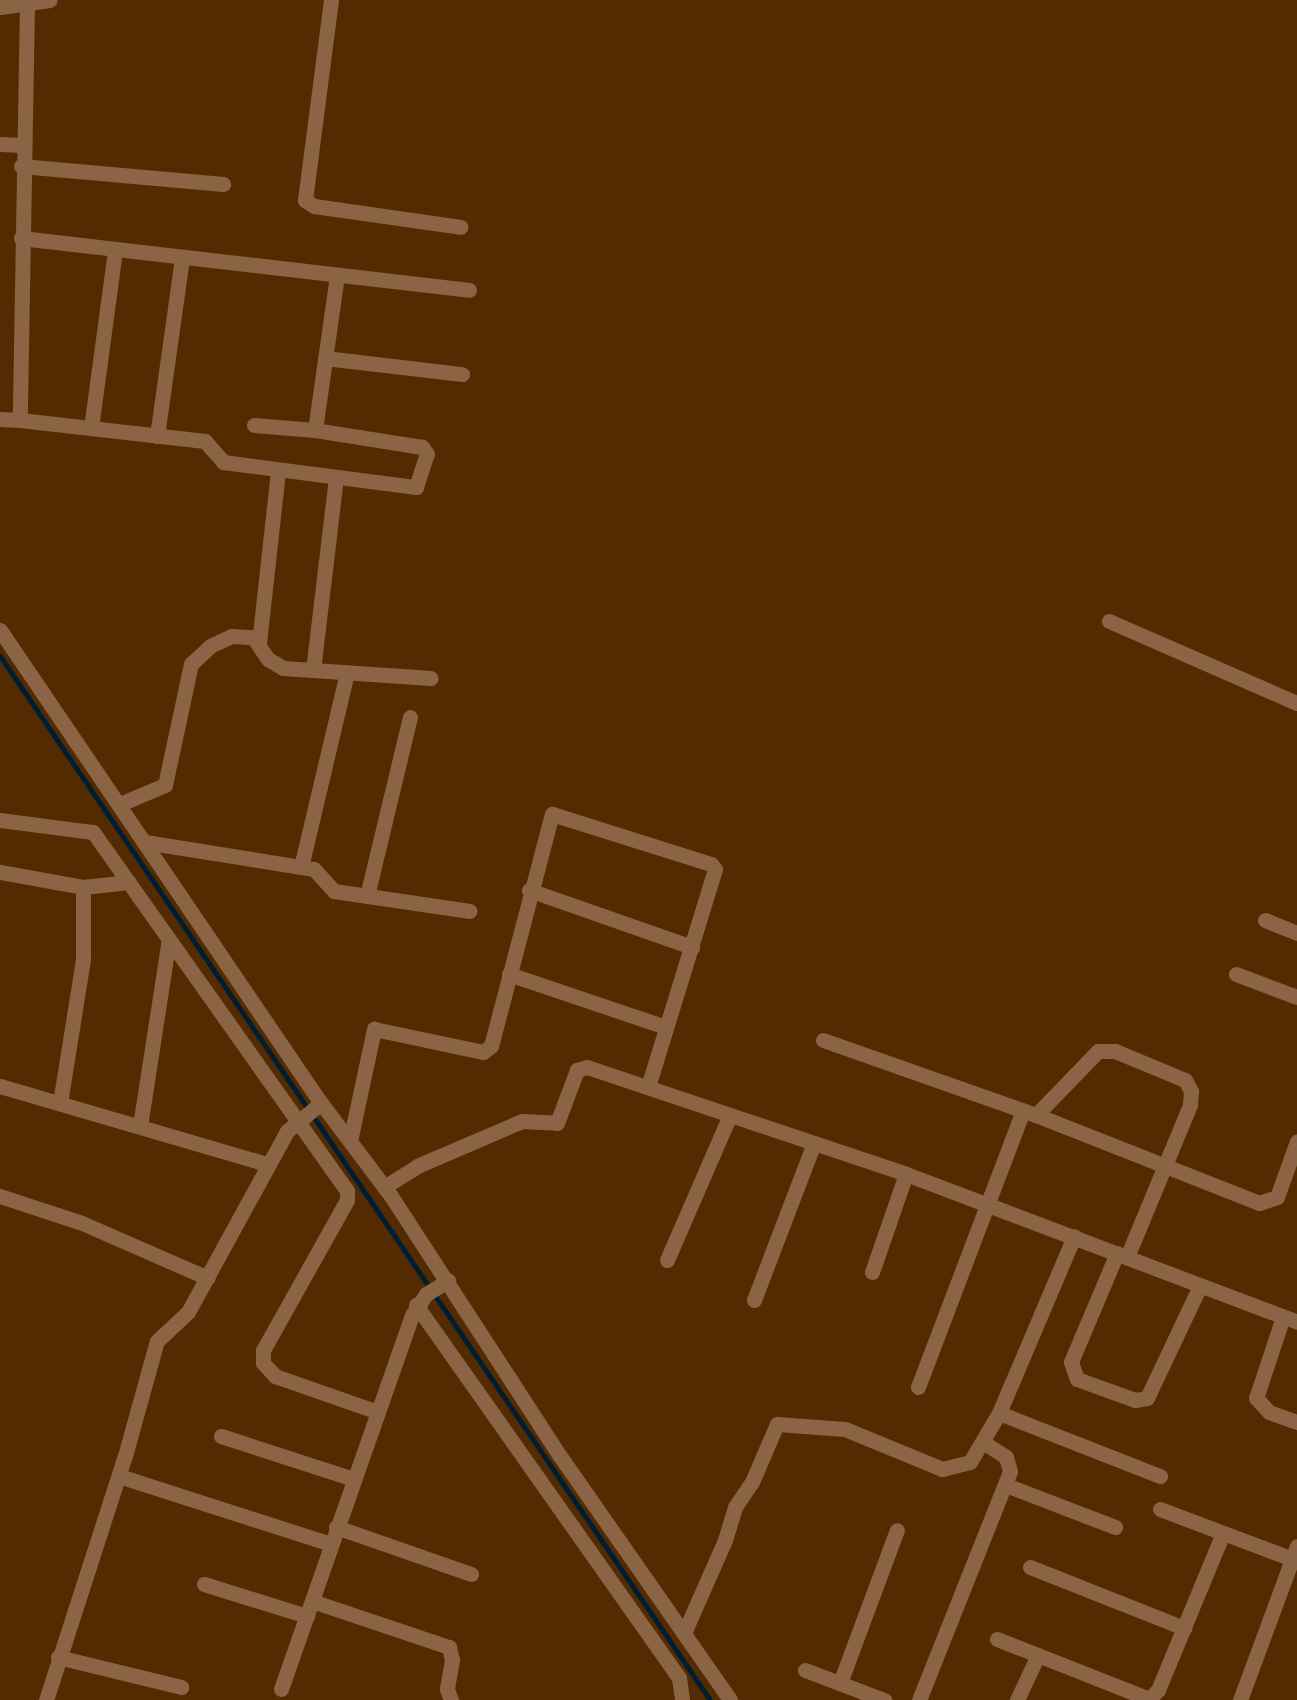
<!DOCTYPE html>
<html>
<head>
<meta charset="utf-8">
<style>
	body { margin:0 }
	#map { position:relative; width:1297px; height:1700px; overflow:hidden; background:#542b00; font-family:Georgia,serif }
	div>[style] { position:absolute }
	[style*='--x'] { left:calc(var(--x)*1px); top:calc(var(--y)*1px); width:calc(var(--w)*1px); rotate:calc(var(--a)*1deg) }
	.stream>* { height:5px; margin:-2.5px; padding:0 2.5px; transform-origin:2.5px; border-radius:2.5px; background:#001e32 }
	.street>* { height:15px; margin:-7.5px; padding:0 7.5px; transform-origin:7.5px; border-radius:7.5px; background:#8b6445 }
	span { translate:-50% -50%; white-space:nowrap; text-align:center; line-height:1.15; -webkit-text-stroke:9px #542b00; paint-order:stroke }
</style>
</head>
<body>
<div id="map">
	<div class="stream">
		<i style="--x:0;--y:656;--w:1263;--a:55.78"></i>
	</div>
	<div class="street">
		<i style="--x:331;--y:0;--w:202;--a:97.4"></i>
		<i style="--x:305;--y:200;--w:11;--a:34"></i>
		<i style="--x:314;--y:206;--w:148;--a:8.1"></i>
		<i style="--x:27;--y:4;--w:416;--a:91"></i>
		<i style="--x:20;--y:420;--w:186;--a:6.5"></i>
		<i style="--x:205;--y:441;--w:28;--a:49"></i>
		<i style="--x:223;--y:462;--w:195;--a:7.4"></i>
		<i style="--x:416;--y:487;--w:35;--a:-72"></i>
		<i style="--x:427;--y:454;--w:9;--a:-126"></i>
		<i style="--x:422;--y:447;--w:108;--a:-171"></i>
		<i style="--x:315;--y:430;--w:156;--a:-81.9"></i>
		<i style="--x:0;--y:7;--w:50;--a:-8"></i>
		<i style="--x:0;--y:144;--w:21;--a:3"></i>
		<i style="--x:21;--y:166;--w:203;--a:5.1"></i>
		<i style="--x:21;--y:238;--w:451;--a:6.6"></i>
		<i style="--x:325;--y:358;--w:138;--a:6.7"></i>
		<i style="--x:0;--y:419;--w:20;--a:3"></i>
		<i style="--x:254;--y:425;--w:61;--a:4.7"></i>
		<i style="--x:91;--y:428;--w:180;--a:-82.3"></i>
		<i style="--x:157;--y:436;--w:180;--a:-82"></i>
		<i style="--x:1109;--y:621;--w:205;--a:23.6"></i>
		<i style="--x:0;--y:630;--w:567;--a:55.86"></i>
		<i style="--x:318;--y:1099;--w:121;--a:53"></i>
		<i style="--x:391;--y:1196;--w:310;--a:57"></i>
		<i style="--x:560;--y:1456;--w:297;--a:55.1"></i>
		<i style="--x:259;--y:643;--w:174;--a:-83.7"></i>
		<i style="--x:313;--y:670;--w:193;--a:-83.2"></i>
		<i style="--x:120;--y:804;--w:49;--a:-22.9"></i>
		<i style="--x:165;--y:785;--w:124;--a:-77.9"></i>
		<i style="--x:191;--y:664;--w:26;--a:-43"></i>
		<i style="--x:210;--y:646;--w:23;--a:-25"></i>
		<i style="--x:231;--y:636;--w:22;--a:3"></i>
		<i style="--x:253;--y:637;--w:27;--a:56"></i>
		<i style="--x:268;--y:659;--w:17;--a:31"></i>
		<i style="--x:283;--y:668;--w:148;--a:3.9"></i>
		<i style="--x:0;--y:820;--w:94;--a:7.4"></i>
		<i style="--x:93;--y:832;--w:440;--a:54.7"></i>
		<i style="--x:347;--y:1191;--w:9;--a:90"></i>
		<i style="--x:347;--y:1200;--w:172;--a:119.2"></i>
		<i style="--x:263;--y:1350;--w:13;--a:90"></i>
		<i style="--x:263;--y:1363;--w:18;--a:47"></i>
		<i style="--x:275;--y:1376;--w:109;--a:19.3"></i>
		<i style="--x:145;--y:842;--w:171;--a:9.1"></i>
		<i style="--x:314;--y:869;--w:30;--a:48"></i>
		<i style="--x:334;--y:891;--w:137;--a:8.4"></i>
		<i style="--x:301;--y:867;--w:200;--a:-76.7"></i>
		<i style="--x:0;--y:872;--w:84;--a:10.2"></i>
		<i style="--x:83;--y:887;--w:46;--a:-6.2"></i>
		<i style="--x:529;--y:890;--w:173;--a:19.3"></i>
		<i style="--x:367;--y:896;--w:184;--a:-76.5"></i>
		<i style="--x:1265;--y:920;--w:35;--a:22"></i>
		<i style="--x:509;--y:974;--w:166;--a:18.7"></i>
		<i style="--x:1236;--y:974;--w:65;--a:20.7"></i>
		<i style="--x:823;--y:1040;--w:226;--a:19.4"></i>
		<i style="--x:1036;--y:1115;--w:240;--a:21.5"></i>
		<i style="--x:1259;--y:1203;--w:19;--a:-18"></i>
		<i style="--x:1277;--y:1197;--w:59;--a:-70.3"></i>
		<i style="--x:0;--y:1086;--w:277;--a:16.3"></i>
		<i style="--x:60;--y:1103;--w:146;--a:-80.9"></i>
		<i style="--x:83;--y:959;--w:72;--a:-90"></i>
		<i style="--x:1036;--y:1115;--w:89;--a:-45.9"></i>
		<i style="--x:1098;--y:1051;--w:17;--a:0"></i>
		<i style="--x:1115;--y:1051;--w:76;--a:22.5"></i>
		<i style="--x:1185;--y:1080;--w:13;--a:61"></i>
		<i style="--x:1191;--y:1091;--w:14;--a:94"></i>
		<i style="--x:1190;--y:1105;--w:165;--a:112.5"></i>
		<i style="--x:140;--y:1126;--w:189;--a:-81.2"></i>
		<i style="--x:350;--y:1141;--w:115;--a:-77.9"></i>
		<i style="--x:374;--y:1029;--w:111;--a:11.9"></i>
		<i style="--x:483;--y:1052;--w:10;--a:-37"></i>
		<i style="--x:491;--y:1046;--w:240;--a:-75.3"></i>
		<i style="--x:552;--y:814;--w:167;--a:17.5"></i>
		<i style="--x:711;--y:864;--w:6;--a:51"></i>
		<i style="--x:715;--y:869;--w:228;--a:107.1"></i>
		<i style="--x:384;--y:1187;--w:39;--a:-32"></i>
		<i style="--x:417;--y:1166;--w:114;--a:-23.2"></i>
		<i style="--x:522;--y:1121;--w:35;--a:3"></i>
		<i style="--x:557;--y:1123;--w:57;--a:-69.3"></i>
		<i style="--x:577;--y:1070;--w:10;--a:-17"></i>
		<i style="--x:587;--y:1067;--w:336;--a:18.5"></i>
		<i style="--x:906;--y:1174;--w:418;--a:20.7"></i>
		<i style="--x:0;--y:1196;--w:86;--a:18.2"></i>
		<i style="--x:82;--y:1223;--w:137;--a:23.6"></i>
		<i style="--x:1117;--y:1253;--w:118;--a:112.9"></i>
		<i style="--x:1071;--y:1362;--w:18;--a:71"></i>
		<i style="--x:1077;--y:1379;--w:62;--a:19.9"></i>
		<i style="--x:1135;--y:1400;--w:12;--a:-9"></i>
		<i style="--x:1147;--y:1398;--w:124;--a:-64.7"></i>
		<i style="--x:667;--y:1260;--w:158;--a:-66.5"></i>
		<i style="--x:872;--y:1272;--w:104;--a:-70.9"></i>
		<i style="--x:754;--y:1300;--w:168;--a:-69.1"></i>
		<i style="--x:416;--y:1305;--w:456;--a:54.8"></i>
		<i style="--x:679;--y:1678;--w:22;--a:82"></i>
		<i style="--x:1283;--y:1317;--w:85;--a:108.4"></i>
		<i style="--x:1256;--y:1398;--w:19;--a:47"></i>
		<i style="--x:1269;--y:1412;--w:30;--a:20"></i>
		<i style="--x:918;--y:1387;--w:295;--a:-69.2"></i>
		<i style="--x:999;--y:1413;--w:173;--a:21.4"></i>
		<i style="--x:221;--y:1436;--w:139;--a:18"></i>
		<i style="--x:119;--y:1476;--w:223;--a:17.8"></i>
		<i style="--x:1006;--y:1485;--w:117;--a:21.1"></i>
		<i style="--x:1160;--y:1509;--w:141;--a:20.7"></i>
		<i style="--x:336;--y:1527;--w:143;--a:19.2"></i>
		<i style="--x:1030;--y:1567;--w:166;--a:21.6"></i>
		<i style="--x:204;--y:1584;--w:108;--a:17.3"></i>
		<i style="--x:312;--y:1601;--w:145;--a:18.6"></i>
		<i style="--x:449;--y:1647;--w:13;--a:77"></i>
		<i style="--x:452;--y:1660;--w:29;--a:100"></i>
		<i style="--x:447;--y:1689;--w:12;--a:70"></i>
		<i style="--x:684;--y:1633;--w:102;--a:-66.2"></i>
		<i style="--x:725;--y:1540;--w:34;--a:-73"></i>
		<i style="--x:735;--y:1507;--w:30;--a:-56"></i>
		<i style="--x:752;--y:1482;--w:63;--a:-66.7"></i>
		<i style="--x:777;--y:1424;--w:68;--a:4.2"></i>
		<i style="--x:845;--y:1429;--w:105;--a:22.4"></i>
		<i style="--x:942;--y:1469;--w:29;--a:-14"></i>
		<i style="--x:970;--y:1462;--w:57;--a:-59.4"></i>
		<i style="--x:999;--y:1413;--w:192;--a:-67"></i>
		<i style="--x:997;--y:1639;--w:163;--a:21.5"></i>
		<i style="--x:1149;--y:1699;--w:13;--a:-45"></i>
		<i style="--x:1158;--y:1690;--w:170;--a:-67.5"></i>
		<i style="--x:58;--y:1657;--w:127;--a:13.7"></i>
		<i style="--x:805;--y:1670;--w:85;--a:20.8"></i>
		<i style="--x:840;--y:1683;--w:163;--a:-69.6"></i>
		<i style="--x:281;--y:1689;--w:396;--a:-70.7"></i>
		<i style="--x:412;--y:1315;--w:25;--a:-56"></i>
		<i style="--x:426;--y:1294;--w:26;--a:-31"></i>
		<i style="--x:46;--y:1700;--w:256;--a:-72.1"></i>
		<i style="--x:125;--y:1456;--w:119;--a:-74.5"></i>
		<i style="--x:157;--y:1341;--w:42;--a:-43.1"></i>
		<i style="--x:188;--y:1312;--w:206;--a:-61.3"></i>
		<i style="--x:287;--y:1131;--w:44;--a:-39.5"></i>
		<i style="--x:919;--y:1700;--w:246;--a:-68.3"></i>
		<i style="--x:1010;--y:1471;--w:15;--a:-106"></i>
		<i style="--x:1006;--y:1457;--w:27;--a:-147"></i>
		<i style="--x:1017;--y:1700;--w:50;--a:-65"></i>
		<i style="--x:1240;--y:1700;--w:164;--a:-69.7"></i>
	</div>
</div>
</body>
</html>
